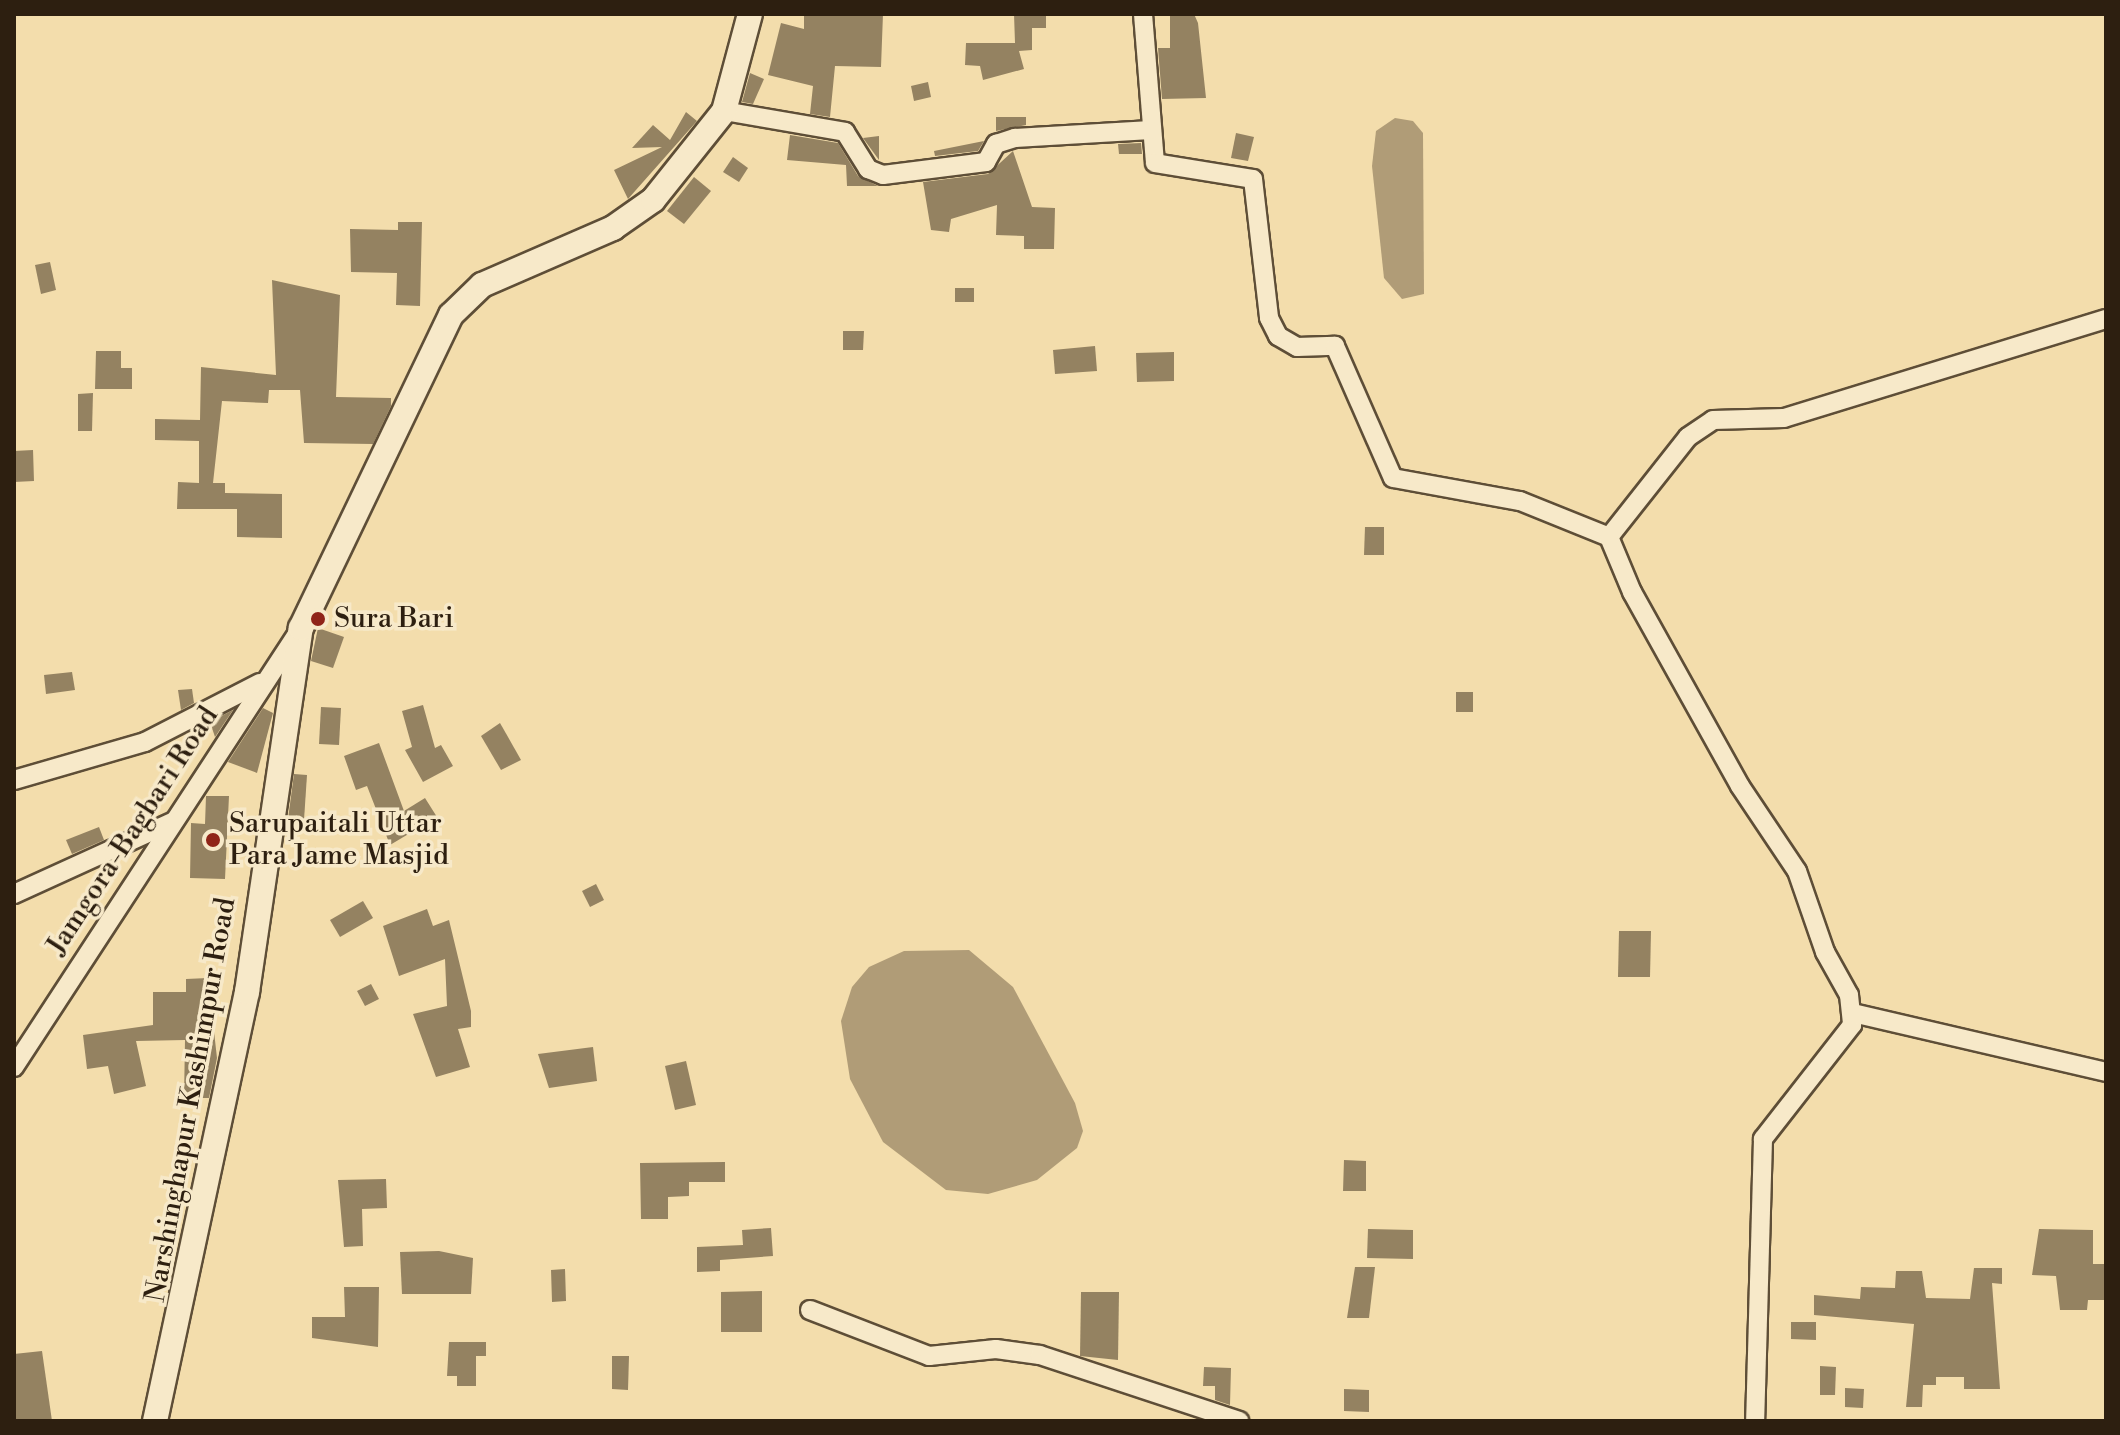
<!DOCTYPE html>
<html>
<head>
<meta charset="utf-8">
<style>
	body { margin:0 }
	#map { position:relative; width:2120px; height:1435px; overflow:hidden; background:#f3ddac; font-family:"Libre Bodoni",serif }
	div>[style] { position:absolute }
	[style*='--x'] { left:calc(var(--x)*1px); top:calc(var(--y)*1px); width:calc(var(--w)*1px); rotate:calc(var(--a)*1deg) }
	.water>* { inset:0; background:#b09c77 }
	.building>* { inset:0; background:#948261 }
	.roads { filter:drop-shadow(2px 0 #5e4e37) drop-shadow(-2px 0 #5e4e37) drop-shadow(0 2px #5e4e37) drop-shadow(0 -2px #5e4e37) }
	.minor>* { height:18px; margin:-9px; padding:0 9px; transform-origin:9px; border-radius:9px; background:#f7e9c9 }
	.secondary>* { height:24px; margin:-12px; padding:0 12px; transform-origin:12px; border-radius:12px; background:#f7e9c9 }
	.dots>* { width:22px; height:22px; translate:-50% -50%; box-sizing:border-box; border:4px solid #f7e9c9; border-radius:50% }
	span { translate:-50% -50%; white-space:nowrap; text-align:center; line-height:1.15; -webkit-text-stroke:7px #f7e9c9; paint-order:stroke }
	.poi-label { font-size:28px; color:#2d1f10 }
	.left { translate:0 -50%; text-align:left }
	.street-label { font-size:28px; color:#2d1f10 }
	.frame { position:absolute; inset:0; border:16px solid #2d1f10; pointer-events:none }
</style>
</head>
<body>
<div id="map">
	<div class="water">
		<i style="clip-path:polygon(1395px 118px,1413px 121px,1423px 133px,1424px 294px,1402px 299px,1384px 278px,1372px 166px,1376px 131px)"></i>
		<i style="clip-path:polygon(969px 950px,1013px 987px,1075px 1103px,1083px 1131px,1077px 1148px,1037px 1180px,988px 1194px,946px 1190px,883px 1142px,850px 1079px,841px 1021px,852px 987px,869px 967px,904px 951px)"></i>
	</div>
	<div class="building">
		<i style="clip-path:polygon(804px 14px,883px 14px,881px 67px,835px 66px,830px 117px,810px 114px,813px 86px,768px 75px,781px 23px,804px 29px)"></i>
		<i style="clip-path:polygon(1014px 14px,1046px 14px,1046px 28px,1032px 28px,1032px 50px,1019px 51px,1024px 69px,983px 80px,980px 66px,965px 65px,966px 43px,1015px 43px)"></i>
		<i style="clip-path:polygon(1170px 14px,1194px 14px,1198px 23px,1206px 98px,1162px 99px,1158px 48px,1170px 48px)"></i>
		<i style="clip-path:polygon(750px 73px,764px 79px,753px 104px,742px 102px)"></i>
		<i style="clip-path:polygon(928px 82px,931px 97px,914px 101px,911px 86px)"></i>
		<i style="clip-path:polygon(686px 112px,697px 121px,628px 199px,614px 170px,662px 147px,632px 148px,653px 125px,670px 140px)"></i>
		<i style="clip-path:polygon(996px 117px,1026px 117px,1026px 125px,996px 131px)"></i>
		<i style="clip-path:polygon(1236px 133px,1254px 137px,1248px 161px,1231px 158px)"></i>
		<i style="clip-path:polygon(790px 135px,838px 143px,858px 176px,878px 186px,847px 186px,846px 165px,787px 160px)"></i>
		<i style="clip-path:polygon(879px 136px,879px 160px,863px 138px)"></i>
		<i style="clip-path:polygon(984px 141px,978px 151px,935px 156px,934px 151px)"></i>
		<i style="clip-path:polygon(1141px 143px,1142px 154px,1119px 154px,1118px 144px)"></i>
		<i style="clip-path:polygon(1013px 151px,1032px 207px,1055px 208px,1054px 249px,1024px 249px,1024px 236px,996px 235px,997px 205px,951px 219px,949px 232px,931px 230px,923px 182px,988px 174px)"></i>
		<i style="clip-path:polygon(733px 157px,748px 168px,739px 182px,723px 172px)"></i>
		<i style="clip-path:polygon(694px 177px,711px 191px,684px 224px,667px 211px)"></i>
		<i style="clip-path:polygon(398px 222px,422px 222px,420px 306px,396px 305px,397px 273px,351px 272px,350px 229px,398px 230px)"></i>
		<i style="clip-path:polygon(50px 262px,56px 290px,41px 294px,35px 265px)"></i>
		<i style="clip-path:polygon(272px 280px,340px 295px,336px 397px,391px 398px,391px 406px,373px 444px,304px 443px,300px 390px,269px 390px,268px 403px,222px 401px,213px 483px,225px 483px,225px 493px,282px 494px,282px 538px,237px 537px,237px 509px,177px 509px,178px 482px,199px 483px,199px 441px,155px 440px,155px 419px,200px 420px,201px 367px,276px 375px)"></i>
		<i style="clip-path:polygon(955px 288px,974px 288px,974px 302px,955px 302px)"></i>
		<i style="clip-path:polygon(843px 331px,864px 331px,863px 350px,843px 350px)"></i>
		<i style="clip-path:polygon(1095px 346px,1097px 371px,1055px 374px,1053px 350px)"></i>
		<i style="clip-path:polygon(96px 351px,121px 351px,121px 368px,132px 368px,132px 389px,95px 389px)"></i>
		<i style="clip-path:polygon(1174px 352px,1174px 381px,1137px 382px,1136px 353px)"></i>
		<i style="clip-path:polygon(93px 393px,92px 431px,78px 431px,78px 394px)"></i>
		<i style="clip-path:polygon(33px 450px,34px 481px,14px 482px,14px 451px)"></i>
		<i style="clip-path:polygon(1365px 527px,1384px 527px,1384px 555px,1364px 555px)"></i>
		<i style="clip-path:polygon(318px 628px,344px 637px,333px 668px,311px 661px)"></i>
		<i style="clip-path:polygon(72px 672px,75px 690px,46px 694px,44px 675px)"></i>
		<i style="clip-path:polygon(192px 689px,194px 703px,181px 710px,178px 690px)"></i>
		<i style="clip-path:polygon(1456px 692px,1473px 692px,1473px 712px,1456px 712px)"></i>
		<i style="clip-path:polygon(423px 705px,435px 748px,441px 745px,453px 766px,423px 782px,405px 750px,412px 747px,402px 711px)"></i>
		<i style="clip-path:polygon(321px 707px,341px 708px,339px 745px,319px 744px)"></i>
		<i style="clip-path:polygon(263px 708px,273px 713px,257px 773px,228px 762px)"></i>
		<i style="clip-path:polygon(233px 710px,215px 737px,210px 722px)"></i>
		<i style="clip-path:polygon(500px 723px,521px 760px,501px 770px,481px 736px)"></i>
		<i style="clip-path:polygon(379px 743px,404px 811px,425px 798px,437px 817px,390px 845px,367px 786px,356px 790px,344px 756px)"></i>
		<i style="clip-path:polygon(294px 774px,307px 775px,304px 820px,288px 819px)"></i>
		<i style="clip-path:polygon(206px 796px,229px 796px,225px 879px,190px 878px,191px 823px,205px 824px)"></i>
		<i style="clip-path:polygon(99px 827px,104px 840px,72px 854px,66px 840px)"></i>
		<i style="clip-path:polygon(596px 884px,604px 900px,590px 907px,582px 891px)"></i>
		<i style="clip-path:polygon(363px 901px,373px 918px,340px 937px,330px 920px)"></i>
		<i style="clip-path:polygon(427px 909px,433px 926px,449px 920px,471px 1011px,471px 1027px,458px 1029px,470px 1067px,436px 1077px,413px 1014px,447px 1006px,445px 959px,399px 976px,383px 926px)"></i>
		<i style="clip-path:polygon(1619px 931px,1651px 931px,1650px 977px,1618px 977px)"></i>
		<i style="clip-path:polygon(208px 978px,217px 1058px,209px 1098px,184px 1098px,185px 1040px,136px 1041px,146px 1086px,114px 1094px,108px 1066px,87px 1069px,83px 1035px,153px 1025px,153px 992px,186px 992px,186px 979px)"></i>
		<i style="clip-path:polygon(371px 984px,379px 999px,365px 1006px,357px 991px)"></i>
		<i style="clip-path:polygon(593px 1047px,597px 1081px,549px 1088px,538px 1054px)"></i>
		<i style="clip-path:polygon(686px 1061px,696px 1105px,675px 1110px,665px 1066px)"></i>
		<i style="clip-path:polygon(1344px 1160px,1366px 1161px,1366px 1191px,1343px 1191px)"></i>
		<i style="clip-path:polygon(725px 1162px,725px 1182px,689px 1182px,689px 1196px,668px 1197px,668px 1219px,641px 1219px,640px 1163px)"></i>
		<i style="clip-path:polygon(386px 1179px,387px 1208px,362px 1209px,363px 1246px,344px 1247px,338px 1180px)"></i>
		<i style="clip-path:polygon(771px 1228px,773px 1256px,720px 1260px,720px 1271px,697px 1272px,697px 1247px,743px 1245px,742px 1230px)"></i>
		<i style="clip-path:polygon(1368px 1229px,1413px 1230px,1413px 1259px,1367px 1258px)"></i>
		<i style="clip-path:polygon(2039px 1229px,2093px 1230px,2093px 1264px,2106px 1264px,2106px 1300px,2088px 1300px,2087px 1310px,2060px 1310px,2056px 1276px,2032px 1275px)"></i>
		<i style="clip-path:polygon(439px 1251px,473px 1258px,471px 1294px,402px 1294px,400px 1252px)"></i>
		<i style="clip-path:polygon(1355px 1267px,1375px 1267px,1369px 1318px,1347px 1318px)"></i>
		<i style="clip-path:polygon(1974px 1268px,2002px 1268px,2002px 1284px,1992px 1283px,2000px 1389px,1964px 1389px,1964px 1377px,1936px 1377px,1936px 1385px,1923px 1385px,1922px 1407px,1906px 1407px,1914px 1324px,1814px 1315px,1814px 1295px,1860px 1299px,1861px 1287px,1895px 1288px,1896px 1271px,1922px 1271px,1926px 1298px,1970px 1299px)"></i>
		<i style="clip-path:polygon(565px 1269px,566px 1301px,552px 1302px,551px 1270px)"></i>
		<i style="clip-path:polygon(344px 1287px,379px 1287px,378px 1347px,312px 1338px,312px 1317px,345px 1317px)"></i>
		<i style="clip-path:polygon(762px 1291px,762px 1332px,721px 1332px,721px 1292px)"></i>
		<i style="clip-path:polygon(1081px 1292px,1119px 1292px,1118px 1360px,1080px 1356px)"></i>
		<i style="clip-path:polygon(1791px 1322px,1816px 1322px,1816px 1340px,1791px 1339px)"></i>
		<i style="clip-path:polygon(449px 1342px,486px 1342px,486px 1356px,476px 1356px,476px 1386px,457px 1386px,457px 1376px,447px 1376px)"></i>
		<i style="clip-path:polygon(42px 1351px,52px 1421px,14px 1421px,14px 1354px)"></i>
		<i style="clip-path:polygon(612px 1356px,629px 1356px,628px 1390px,612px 1389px)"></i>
		<i style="clip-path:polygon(1820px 1366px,1836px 1367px,1835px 1395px,1820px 1395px)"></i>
		<i style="clip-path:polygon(1204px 1367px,1231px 1368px,1230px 1405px,1215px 1400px,1215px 1386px,1203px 1386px)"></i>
		<i style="clip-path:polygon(1845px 1388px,1864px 1389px,1863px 1408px,1845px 1407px)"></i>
		<i style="clip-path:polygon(1344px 1389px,1369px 1390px,1369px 1412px,1344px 1411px)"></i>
	</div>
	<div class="roads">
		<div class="minor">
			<i style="--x:1143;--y:14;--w:149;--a:85.4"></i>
			<i style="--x:1155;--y:163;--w:99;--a:9.3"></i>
			<i style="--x:1253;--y:179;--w:140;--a:83.4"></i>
			<i style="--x:1269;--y:318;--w:20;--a:63"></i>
			<i style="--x:1278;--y:336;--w:22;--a:30"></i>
			<i style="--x:1297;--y:347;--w:38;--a:-2"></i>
			<i style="--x:1335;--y:346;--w:144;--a:66.3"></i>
			<i style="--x:1393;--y:478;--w:129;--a:10.3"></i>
			<i style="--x:1520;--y:501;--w:96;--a:22"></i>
			<i style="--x:1609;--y:537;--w:60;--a:67.3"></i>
			<i style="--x:1632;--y:592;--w:222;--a:60.9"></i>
			<i style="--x:1740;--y:786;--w:102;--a:56.2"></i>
			<i style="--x:1797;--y:871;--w:86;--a:70.9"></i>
			<i style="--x:1825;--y:952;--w:49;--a:60.8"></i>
			<i style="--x:1849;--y:995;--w:30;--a:84"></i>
			<i style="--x:1852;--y:1025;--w:145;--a:128"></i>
			<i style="--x:1763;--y:1139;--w:282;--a:91.6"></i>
			<i style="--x:724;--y:111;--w:123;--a:9.8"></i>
			<i style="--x:845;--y:132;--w:44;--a:58.1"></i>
			<i style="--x:868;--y:169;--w:16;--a:22"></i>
			<i style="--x:883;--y:175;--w:104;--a:-7.2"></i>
			<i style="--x:986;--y:162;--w:21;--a:-61"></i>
			<i style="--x:996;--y:144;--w:20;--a:-18"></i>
			<i style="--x:1015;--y:138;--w:136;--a:-3.4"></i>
			<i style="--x:1609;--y:537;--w:127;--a:-51.7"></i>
			<i style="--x:1688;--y:437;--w:30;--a:-34"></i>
			<i style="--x:1713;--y:420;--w:71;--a:-1.6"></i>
			<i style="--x:1784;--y:418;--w:337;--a:-17.1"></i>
			<i style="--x:14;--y:780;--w:136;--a:-16.2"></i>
			<i style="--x:145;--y:742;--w:129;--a:-27.2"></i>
			<i style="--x:14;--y:894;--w:174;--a:-24.5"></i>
			<i style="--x:1853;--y:1013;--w:260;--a:13.1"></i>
			<i style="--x:14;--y:1067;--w:524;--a:-56.83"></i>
			<i style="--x:810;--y:1310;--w:128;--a:21.1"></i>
			<i style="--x:929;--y:1356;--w:67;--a:-6"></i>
			<i style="--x:996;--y:1349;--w:44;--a:7.8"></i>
			<i style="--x:1040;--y:1355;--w:210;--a:18.3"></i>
		</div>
		<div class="secondary">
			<i style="--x:155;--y:1421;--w:439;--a:-77.9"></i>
			<i style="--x:247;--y:992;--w:368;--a:-81.6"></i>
			<i style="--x:301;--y:628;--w:347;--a:-64.4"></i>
			<i style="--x:451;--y:315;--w:43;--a:-44.1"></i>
			<i style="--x:482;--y:285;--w:143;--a:-23.5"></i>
			<i style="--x:613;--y:228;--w:49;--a:-35"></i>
			<i style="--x:653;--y:200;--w:114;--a:-51.4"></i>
			<i style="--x:724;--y:111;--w:100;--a:-75"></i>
		</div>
	</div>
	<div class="dots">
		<i style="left:318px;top:619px;background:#8f2418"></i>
		<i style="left:213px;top:840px;background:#8f2418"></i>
	</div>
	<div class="poi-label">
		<span class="left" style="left:334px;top:619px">Sura Bari</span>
		<span class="left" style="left:229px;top:840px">Sarupaitali Uttar<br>Para Jame Masjid</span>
	</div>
	<div class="street-label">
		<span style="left:133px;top:831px;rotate:-57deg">Jamgora-Bagbari Road</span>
		<span style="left:191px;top:1100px;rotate:-80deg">Narshinghapur Kashimpur Road</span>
	</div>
	<div class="frame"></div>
</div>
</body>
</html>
